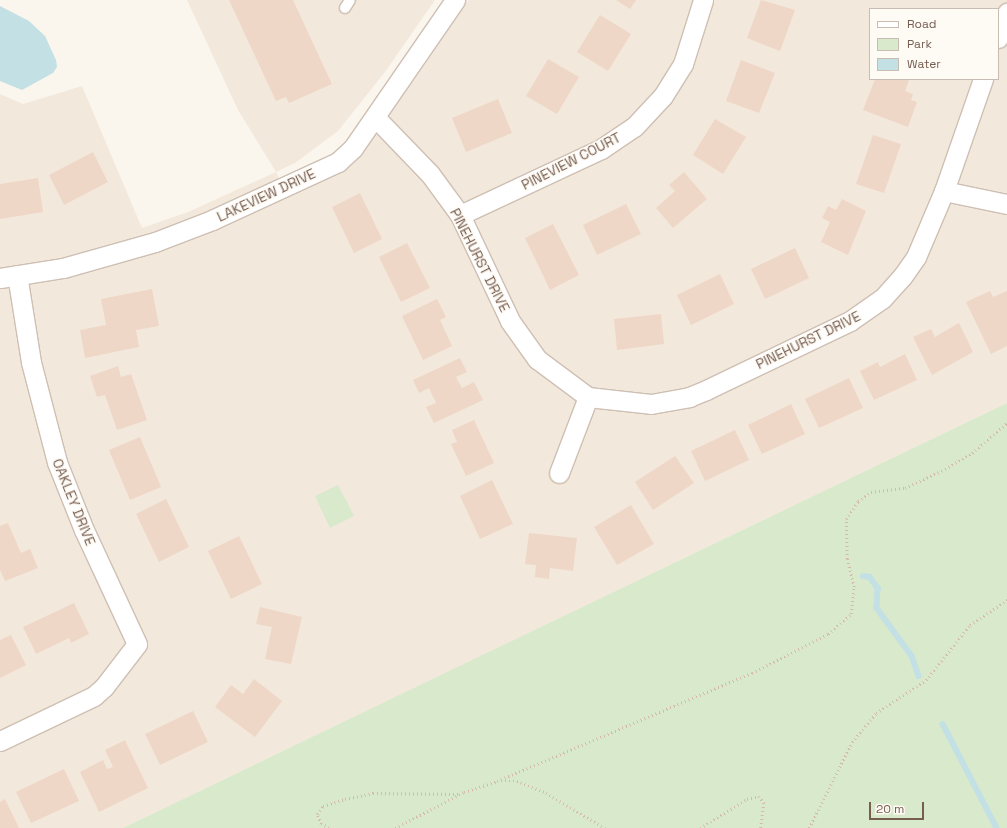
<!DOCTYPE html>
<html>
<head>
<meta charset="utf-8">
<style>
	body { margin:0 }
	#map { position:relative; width:1007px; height:828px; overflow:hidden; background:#fbf6ed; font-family:"Space Grotesk",sans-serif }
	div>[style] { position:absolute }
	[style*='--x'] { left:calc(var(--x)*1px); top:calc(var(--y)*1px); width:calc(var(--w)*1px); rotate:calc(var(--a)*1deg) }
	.residential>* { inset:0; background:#f3e8dc }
	.green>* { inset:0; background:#d8e9cc }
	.water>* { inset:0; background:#c3e0e4 }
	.stream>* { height:5.5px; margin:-2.75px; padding:0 2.75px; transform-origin:2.75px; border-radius:2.75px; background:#c3e0e4 }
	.building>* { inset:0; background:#efd7c7 }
	.path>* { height:2.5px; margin-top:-1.25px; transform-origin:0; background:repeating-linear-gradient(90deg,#d4baaa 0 1px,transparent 0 4px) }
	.roads { filter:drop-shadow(1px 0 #cebfb3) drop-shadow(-1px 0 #cebfb3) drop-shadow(0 1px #cebfb3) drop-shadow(0 -1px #cebfb3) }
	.service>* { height:10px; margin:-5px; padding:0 5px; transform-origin:5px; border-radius:5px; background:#fff }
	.minor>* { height:19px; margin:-9.5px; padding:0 9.5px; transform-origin:9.5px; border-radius:9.5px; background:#fff }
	span { translate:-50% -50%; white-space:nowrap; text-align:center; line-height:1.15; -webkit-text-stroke:3px #fefaf4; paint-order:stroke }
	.street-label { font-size:14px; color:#765e51 }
	.legend { position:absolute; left:869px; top:8px; width:130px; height:72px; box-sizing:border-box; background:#fefaf4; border:1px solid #c8bcb3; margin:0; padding:5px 7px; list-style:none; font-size:12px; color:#765e51 }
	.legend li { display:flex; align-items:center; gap:8px; height:20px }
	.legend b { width:20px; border:1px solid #c8bcb3 }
	.scale { position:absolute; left:869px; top:802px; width:55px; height:18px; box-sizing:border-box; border:2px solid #765e51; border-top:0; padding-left:5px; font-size:12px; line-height:14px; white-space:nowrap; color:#765e51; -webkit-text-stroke:3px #fefaf4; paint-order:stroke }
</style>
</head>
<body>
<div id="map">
	<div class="residential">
		<i style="clip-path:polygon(evenodd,187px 0,435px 0,385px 72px,338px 131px,295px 163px,276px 172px,287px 197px,323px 181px,361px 149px,408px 89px,469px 0,1007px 0,1007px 403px,123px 828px,0 828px,0 94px,23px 104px,82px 86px,142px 228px,188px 212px,276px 172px,238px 110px,187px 0,870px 9px,998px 9px,998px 79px,870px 79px,870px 9px)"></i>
	</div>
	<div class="green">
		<i style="clip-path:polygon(1007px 403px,1007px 828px,123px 828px,501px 646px)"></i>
		<i style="clip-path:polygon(338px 485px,354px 516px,330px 528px,315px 496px)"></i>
	</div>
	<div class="water">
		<i style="clip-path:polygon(0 6px,29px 21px,45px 36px,56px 60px,57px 67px,53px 73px,22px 90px,0 81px)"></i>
	</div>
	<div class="stream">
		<i style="--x:863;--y:576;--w:7;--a:8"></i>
		<i style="--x:870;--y:577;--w:14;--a:54"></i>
		<i style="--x:878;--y:588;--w:20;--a:93"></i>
		<i style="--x:877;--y:608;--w:59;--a:53.9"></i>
		<i style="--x:912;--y:656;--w:21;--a:71"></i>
		<i style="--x:943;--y:724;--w:117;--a:62.6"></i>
	</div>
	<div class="building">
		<i style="clip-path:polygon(229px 0,293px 0,332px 84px,289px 103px,286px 97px,276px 101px)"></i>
		<i style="clip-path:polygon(616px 0,636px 0,630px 9px)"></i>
		<i style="clip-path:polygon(761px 0,795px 10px,780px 51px,747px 38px)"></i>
		<i style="clip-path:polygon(600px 15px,631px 34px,608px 71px,577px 52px)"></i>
		<i style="clip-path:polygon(548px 59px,579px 77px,557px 114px,526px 96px)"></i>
		<i style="clip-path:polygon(741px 60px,775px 73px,759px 113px,726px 101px)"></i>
		<i style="clip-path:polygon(875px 79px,909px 80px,905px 91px,913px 94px,911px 100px,917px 102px,908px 127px,863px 110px)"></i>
		<i style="clip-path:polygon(498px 99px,512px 133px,466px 152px,452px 118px)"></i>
		<i style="clip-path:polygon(715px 119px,746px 137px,723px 174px,693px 155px)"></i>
		<i style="clip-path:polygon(873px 135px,901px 144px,884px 193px,856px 184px)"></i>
		<i style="clip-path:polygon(93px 152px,108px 182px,64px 205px,49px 175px)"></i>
		<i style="clip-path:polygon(684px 172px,707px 199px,673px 228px,656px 208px,675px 191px,669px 185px)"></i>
		<i style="clip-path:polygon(38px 178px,43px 212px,0 219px,0 184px)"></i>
		<i style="clip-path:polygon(360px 193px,382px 239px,354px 253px,332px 207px)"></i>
		<i style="clip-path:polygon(842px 199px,866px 211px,848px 255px,821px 242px,830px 222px,822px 218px,828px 206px,836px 210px)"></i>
		<i style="clip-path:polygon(626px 204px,641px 234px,597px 255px,583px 225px)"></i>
		<i style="clip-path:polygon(553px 224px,579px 275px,550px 290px,525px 238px)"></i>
		<i style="clip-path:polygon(407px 243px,430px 288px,401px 302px,379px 257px)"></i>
		<i style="clip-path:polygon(795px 248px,809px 278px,765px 299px,751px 269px)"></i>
		<i style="clip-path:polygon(720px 274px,734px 304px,691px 325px,677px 295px)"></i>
		<i style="clip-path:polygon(152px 289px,159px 326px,136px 330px,139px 347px,85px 358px,80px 330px,106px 325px,101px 299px)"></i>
		<i style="clip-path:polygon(990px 291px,993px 297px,1007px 291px,1007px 346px,991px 354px,966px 302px)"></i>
		<i style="clip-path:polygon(437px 299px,446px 317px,440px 320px,452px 346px,423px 360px,402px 316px)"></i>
		<i style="clip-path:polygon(661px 314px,664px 344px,617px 350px,614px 319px)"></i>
		<i style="clip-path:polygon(959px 323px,973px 352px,932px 375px,913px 337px,931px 329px,935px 337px)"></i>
		<i style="clip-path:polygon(905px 354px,917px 380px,874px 400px,860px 371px,878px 362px,880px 367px)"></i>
		<i style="clip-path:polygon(460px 358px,467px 372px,456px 377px,462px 388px,474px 382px,483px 400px,434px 423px,426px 407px,436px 403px,429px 388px,419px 393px,413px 380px)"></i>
		<i style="clip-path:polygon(118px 366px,121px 377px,131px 374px,147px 420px,117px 430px,105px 395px,97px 397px,90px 376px)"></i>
		<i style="clip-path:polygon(849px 378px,863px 408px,819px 428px,805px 399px)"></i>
		<i style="clip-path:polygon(791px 404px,805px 434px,762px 454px,748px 425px)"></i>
		<i style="clip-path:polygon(474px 420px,494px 463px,466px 476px,451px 444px,457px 442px,452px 430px)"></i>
		<i style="clip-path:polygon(735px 430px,749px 460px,705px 481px,691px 451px)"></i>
		<i style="clip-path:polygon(140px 437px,161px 487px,130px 500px,109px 450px)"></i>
		<i style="clip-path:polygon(675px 456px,694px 483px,653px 510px,635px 482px)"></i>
		<i style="clip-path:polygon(492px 480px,513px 524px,480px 539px,460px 496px)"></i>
		<i style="clip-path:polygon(166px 499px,189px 547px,159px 562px,136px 514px)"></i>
		<i style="clip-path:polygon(631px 505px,654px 544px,617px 565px,594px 527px)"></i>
		<i style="clip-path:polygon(8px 523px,21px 553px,30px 549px,38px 568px,5px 581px,0 570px,0 526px)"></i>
		<i style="clip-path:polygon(529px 533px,577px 538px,573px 571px,550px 568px,549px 579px,535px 577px,536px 565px,525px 564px)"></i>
		<i style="clip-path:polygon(239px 536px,262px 584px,231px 599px,208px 551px)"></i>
		<i style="clip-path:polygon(74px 603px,89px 634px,71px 643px,69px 638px,36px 654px,23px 627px)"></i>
		<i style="clip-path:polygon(260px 607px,302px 617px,291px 664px,265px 659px,272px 627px,256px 624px)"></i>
		<i style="clip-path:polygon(11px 635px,26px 665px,0 678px,0 640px)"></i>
		<i style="clip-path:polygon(254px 679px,282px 701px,255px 737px,215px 707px,231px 685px,243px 694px)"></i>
		<i style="clip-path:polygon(193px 711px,208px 742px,160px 765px,145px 734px)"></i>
		<i style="clip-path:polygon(125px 740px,148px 788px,99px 812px,80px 772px,103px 760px,107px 769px,113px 767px,105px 750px)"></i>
		<i style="clip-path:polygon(64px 769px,79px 801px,31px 823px,16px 792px)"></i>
		<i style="clip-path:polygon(5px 799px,19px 828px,0 828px,0 802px)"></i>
	</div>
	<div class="path">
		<i style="--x:497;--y:781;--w:277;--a:-23"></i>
		<i style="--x:752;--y:673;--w:85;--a:-27.2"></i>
		<i style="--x:828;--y:634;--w:30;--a:-41"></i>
		<i style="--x:851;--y:614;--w:27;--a:-84"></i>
		<i style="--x:854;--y:587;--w:29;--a:-104"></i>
		<i style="--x:847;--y:559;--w:40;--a:-91.4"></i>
		<i style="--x:846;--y:519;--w:22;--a:-56"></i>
		<i style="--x:858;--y:501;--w:16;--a:-35"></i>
		<i style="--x:871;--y:492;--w:34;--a:-7"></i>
		<i style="--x:905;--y:488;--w:44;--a:-25.4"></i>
		<i style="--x:945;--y:469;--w:31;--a:-31"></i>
		<i style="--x:972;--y:453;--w:46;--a:-40.6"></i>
		<i style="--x:329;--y:828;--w:9;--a:-153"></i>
		<i style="--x:321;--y:824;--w:11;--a:-112"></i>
		<i style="--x:317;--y:814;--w:10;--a:-53"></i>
		<i style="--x:323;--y:806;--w:23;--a:-18"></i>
		<i style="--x:345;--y:799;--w:29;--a:-12"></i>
		<i style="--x:373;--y:793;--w:86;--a:0.7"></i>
		<i style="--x:395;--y:828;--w:78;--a:-27.6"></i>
		<i style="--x:464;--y:792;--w:35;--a:-18"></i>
		<i style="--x:497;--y:781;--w:20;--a:0"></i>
		<i style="--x:517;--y:781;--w:31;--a:22"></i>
		<i style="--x:546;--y:793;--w:69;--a:30.7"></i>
		<i style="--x:700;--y:828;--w:55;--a:-31.7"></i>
		<i style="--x:747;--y:799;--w:12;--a:-14"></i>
		<i style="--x:759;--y:796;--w:9;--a:54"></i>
		<i style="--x:764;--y:803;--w:25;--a:97"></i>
		<i style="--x:809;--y:828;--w:96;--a:-63.4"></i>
		<i style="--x:852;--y:742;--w:38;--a:-50"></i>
		<i style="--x:876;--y:713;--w:60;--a:-33.4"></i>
		<i style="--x:926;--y:680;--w:70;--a:-51.3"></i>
		<i style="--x:970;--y:625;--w:45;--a:-34"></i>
	</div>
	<div class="roads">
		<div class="service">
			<i style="--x:345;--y:8;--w:9;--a:-58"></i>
		</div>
		<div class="minor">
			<i style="--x:998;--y:38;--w:27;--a:-70"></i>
			<i style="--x:375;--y:117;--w:79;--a:46"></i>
			<i style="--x:430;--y:174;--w:51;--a:53.8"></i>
			<i style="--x:460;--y:215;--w:117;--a:64.7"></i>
			<i style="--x:510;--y:321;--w:47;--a:54.6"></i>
			<i style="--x:537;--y:359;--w:64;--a:36.7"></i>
			<i style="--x:588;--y:397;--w:63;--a:6.3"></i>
			<i style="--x:651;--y:404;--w:39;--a:-10"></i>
			<i style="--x:689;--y:397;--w:18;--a:-22"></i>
			<i style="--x:706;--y:390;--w:160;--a:-25.6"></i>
			<i style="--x:850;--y:321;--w:39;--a:-35"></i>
			<i style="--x:882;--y:299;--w:30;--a:-48"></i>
			<i style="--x:902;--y:277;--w:24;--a:-55"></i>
			<i style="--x:916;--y:257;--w:72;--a:-67"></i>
			<i style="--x:944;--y:191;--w:119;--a:-70.8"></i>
			<i style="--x:944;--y:191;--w:64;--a:11.7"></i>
			<i style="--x:460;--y:215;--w:156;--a:-25.1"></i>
			<i style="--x:601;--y:149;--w:40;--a:-34"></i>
			<i style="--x:634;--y:127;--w:42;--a:-46.9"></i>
			<i style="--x:663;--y:96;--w:38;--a:-58"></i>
			<i style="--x:683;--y:64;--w:67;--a:-72.6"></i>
			<i style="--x:0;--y:278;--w:64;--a:-9"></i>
			<i style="--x:63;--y:268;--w:96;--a:-15.8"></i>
			<i style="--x:155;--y:242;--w:61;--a:-21.1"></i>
			<i style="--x:212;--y:220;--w:139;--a:-24.7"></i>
			<i style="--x:338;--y:162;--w:21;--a:-43"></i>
			<i style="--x:353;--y:148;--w:180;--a:-55.4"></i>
			<i style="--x:559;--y:473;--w:81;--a:-69.1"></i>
			<i style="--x:0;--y:741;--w:104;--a:-25.6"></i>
			<i style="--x:94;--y:696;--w:13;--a:-42"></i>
			<i style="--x:104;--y:687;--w:54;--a:-52.5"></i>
			<i style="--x:137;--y:644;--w:126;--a:-114.9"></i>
			<i style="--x:84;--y:530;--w:73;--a:-111.7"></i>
			<i style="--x:57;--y:462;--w:103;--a:-104.6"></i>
			<i style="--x:31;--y:362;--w:88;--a:-99.1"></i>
		</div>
	</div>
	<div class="street-label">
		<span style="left:571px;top:161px;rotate:-27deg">PINEVIEW COURT</span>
		<span style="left:266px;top:195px;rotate:-25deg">LAKEVIEW DRIVE</span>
		<span style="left:480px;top:260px;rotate:63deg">PINEHURST DRIVE</span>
		<span style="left:808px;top:340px;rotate:-26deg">PINEHURST DRIVE</span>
		<span style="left:74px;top:502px;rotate:68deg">OAKLEY DRIVE</span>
	</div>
	<ul class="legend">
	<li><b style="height:5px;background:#fff"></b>Road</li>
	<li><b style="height:11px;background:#d8e9cc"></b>Park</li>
	<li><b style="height:11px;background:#c3e0e4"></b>Water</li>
	</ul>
	<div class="scale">20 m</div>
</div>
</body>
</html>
